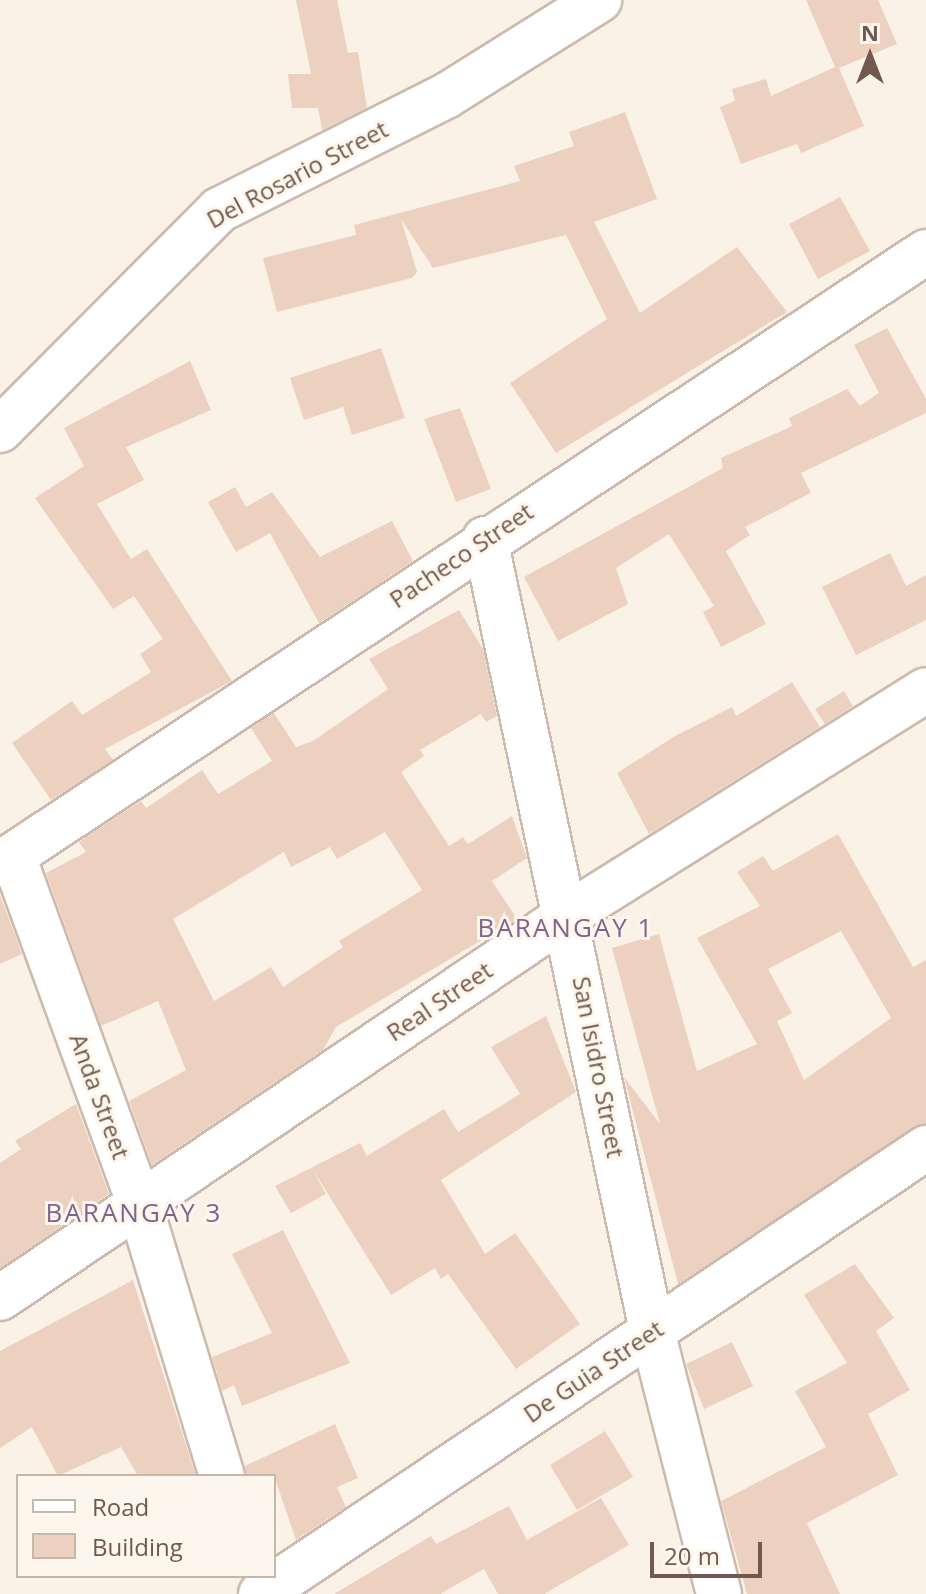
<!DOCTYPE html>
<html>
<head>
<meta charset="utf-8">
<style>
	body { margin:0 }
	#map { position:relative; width:926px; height:1594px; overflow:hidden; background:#faf2e6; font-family:"Open Sans",sans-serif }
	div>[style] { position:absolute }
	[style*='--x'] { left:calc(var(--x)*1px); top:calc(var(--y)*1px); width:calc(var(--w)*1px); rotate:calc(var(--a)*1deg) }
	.building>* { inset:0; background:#edd1c0 }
	.roads { filter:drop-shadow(2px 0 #cbbaad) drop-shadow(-2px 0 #cbbaad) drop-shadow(0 2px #cbbaad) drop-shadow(0 -2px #cbbaad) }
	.minor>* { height:44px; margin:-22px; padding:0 22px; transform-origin:22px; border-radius:22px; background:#fff }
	span { translate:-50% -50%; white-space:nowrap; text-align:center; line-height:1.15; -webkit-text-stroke:6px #fdf6ec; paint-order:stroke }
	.street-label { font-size:24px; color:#71594d }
	.neighbourhood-label { font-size:26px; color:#7f658d; letter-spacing:2px }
	.legend { position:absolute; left:16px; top:1474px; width:260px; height:104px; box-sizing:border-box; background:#fdf6ec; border:2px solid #c5b7ac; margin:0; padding:10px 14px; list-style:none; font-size:24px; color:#71594d }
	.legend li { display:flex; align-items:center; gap:16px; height:40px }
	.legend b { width:40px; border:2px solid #c5b7ac }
	.north { position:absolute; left:830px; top:16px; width:80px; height:80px; -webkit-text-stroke:6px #fdf6ec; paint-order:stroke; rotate:0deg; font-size:22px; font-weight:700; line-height:32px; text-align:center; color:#71594d }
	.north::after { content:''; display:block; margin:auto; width:28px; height:36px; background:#71594d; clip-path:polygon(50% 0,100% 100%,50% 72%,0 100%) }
	.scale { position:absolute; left:650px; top:1542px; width:112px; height:36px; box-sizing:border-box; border:4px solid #71594d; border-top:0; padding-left:10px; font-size:24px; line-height:28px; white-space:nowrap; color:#71594d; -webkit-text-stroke:6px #fdf6ec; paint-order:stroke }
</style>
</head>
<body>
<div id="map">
	<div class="building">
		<i style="clip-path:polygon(296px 0,337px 0,348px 53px,358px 52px,367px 108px,322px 130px,318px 108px,292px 108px,288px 74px,311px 74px)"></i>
		<i style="clip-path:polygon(806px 0,878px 0,897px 44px,839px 68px,864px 126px,801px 153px,797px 144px,741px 164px,720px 107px,735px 101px,732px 89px,766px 79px,771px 96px,835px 67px)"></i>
		<i style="clip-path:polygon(625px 112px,657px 199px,594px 222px,640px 313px,737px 247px,787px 312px,556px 453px,510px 383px,607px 319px,566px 235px,433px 268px,401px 219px,417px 272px,412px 278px,277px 312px,263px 258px,356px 235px,354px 225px,520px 181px,514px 166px,574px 146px,569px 132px)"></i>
		<i style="clip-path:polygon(840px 197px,870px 251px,818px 279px,789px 224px)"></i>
		<i style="clip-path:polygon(887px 328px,926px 399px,926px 413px,801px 473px,811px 493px,745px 527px,750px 535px,726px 551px,766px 624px,721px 647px,703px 612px,714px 606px,669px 534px,616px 568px,628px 604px,558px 641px,524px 577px,723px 468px,721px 458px,792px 426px,789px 418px,847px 389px,860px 406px,879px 393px,854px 345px)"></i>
		<i style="clip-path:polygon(381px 348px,405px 418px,352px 435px,343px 407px,304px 420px,290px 378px)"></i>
		<i style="clip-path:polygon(190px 361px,211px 410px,126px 447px,144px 480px,97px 504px,131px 559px,147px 549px,232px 681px,105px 749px,113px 760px,51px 800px,12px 743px,72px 701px,82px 715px,151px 672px,140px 654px,163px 639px,134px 596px,113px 609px,35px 498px,84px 466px,64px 428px)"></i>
		<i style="clip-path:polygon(460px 408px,491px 489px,456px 502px,424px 419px)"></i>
		<i style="clip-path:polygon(235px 487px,246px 507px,272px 492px,320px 557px,392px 521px,413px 561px,319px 623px,270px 533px,236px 552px,208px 502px)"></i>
		<i style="clip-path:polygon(890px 553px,906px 586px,926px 575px,926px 620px,856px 655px,822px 587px)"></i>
		<i style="clip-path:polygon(evenodd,459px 610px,483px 649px,497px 716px,486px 722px,481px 714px,420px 750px,424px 756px,401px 772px,449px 846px,463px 837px,468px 844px,512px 816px,527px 858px,492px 881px,517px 919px,336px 1027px,323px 1050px,152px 1165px,129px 1101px,186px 1070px,158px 1001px,101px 1026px,46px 873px,86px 852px,79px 842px,141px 801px,146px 808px,202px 770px,218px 794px,272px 761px,251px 728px,274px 713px,296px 747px,313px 741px,388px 689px,369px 659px,459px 610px,385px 832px,422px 890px,339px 941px,343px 947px,283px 987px,271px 967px,214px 1001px,173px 919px,284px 852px,291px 867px,330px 847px,337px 859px,385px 832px)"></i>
		<i style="clip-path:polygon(792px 682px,820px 727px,649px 834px,617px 773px,675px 736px,732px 707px,736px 716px)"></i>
		<i style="clip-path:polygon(844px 691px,853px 706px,825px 724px,815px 709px)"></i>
		<i style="clip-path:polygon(evenodd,838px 834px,913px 967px,926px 960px,926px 1123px,678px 1284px,624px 1077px,660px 1124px,612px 948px,659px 934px,697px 1071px,757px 1044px,697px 938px,760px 906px,737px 872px,763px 856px,773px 871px,838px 834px,841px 931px,891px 1018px,804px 1080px,777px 1021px,792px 1013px,768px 969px,841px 931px)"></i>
		<i style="clip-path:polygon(0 895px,22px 954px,0 964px)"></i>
		<i style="clip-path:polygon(546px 1016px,576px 1092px,441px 1180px,485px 1254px,515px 1233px,580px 1324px,516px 1369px,448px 1274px,441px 1279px,435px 1268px,391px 1295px,313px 1170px,326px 1194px,291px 1213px,275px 1186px,360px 1143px,367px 1156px,444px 1109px,458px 1132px,520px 1094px,491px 1047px)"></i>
		<i style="clip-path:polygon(76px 1104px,109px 1194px,0 1268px,0 1163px,21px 1149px,15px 1141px)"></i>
		<i style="clip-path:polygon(283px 1230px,350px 1363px,242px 1406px,234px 1385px,222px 1391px,212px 1357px,272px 1333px,232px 1254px)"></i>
		<i style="clip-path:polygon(855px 1264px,894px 1318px,876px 1331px,910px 1390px,868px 1414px,898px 1475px,807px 1523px,840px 1594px,747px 1594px,721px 1501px,826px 1447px,795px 1391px,847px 1363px,804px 1295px)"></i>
		<i style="clip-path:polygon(133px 1280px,196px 1476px,138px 1476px,121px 1447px,58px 1476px,32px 1427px,0 1448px,0 1351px)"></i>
		<i style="clip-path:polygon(732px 1342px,753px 1386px,704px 1409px,686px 1364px)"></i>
		<i style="clip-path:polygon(335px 1424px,358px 1478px,337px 1487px,346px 1507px,296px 1540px,274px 1476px,246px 1476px,245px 1466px)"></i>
		<i style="clip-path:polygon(605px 1431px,633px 1477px,577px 1510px,550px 1465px)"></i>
		<i style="clip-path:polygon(601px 1498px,629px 1545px,544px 1594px,498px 1594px,484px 1569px,440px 1594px,334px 1594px,431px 1536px,436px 1544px,509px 1506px,527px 1540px)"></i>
	</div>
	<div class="roads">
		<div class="minor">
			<i style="--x:0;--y:430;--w:310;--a:-45.1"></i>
			<i style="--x:219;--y:210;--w:254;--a:-26.7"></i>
			<i style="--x:446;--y:96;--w:181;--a:-32.1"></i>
			<i style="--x:485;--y:539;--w:809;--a:78.09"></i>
			<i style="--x:652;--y:1331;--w:271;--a:75.7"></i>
			<i style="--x:13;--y:856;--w:369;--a:70"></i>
			<i style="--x:139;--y:1203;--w:285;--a:73.1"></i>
			<i style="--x:0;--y:864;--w:1110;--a:-33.46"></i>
			<i style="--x:0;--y:1298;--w:686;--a:-34.01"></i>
			<i style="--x:569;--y:914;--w:421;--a:-32.1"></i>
			<i style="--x:261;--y:1594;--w:801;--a:-33.85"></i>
		</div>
	</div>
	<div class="street-label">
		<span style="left:297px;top:174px;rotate:-28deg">Del Rosario Street</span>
		<span style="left:461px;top:555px;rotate:-34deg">Pacheco Street</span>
		<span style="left:439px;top:1001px;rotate:-34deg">Real Street</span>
		<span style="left:599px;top:1067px;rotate:79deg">San Isidro Street</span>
		<span style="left:100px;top:1096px;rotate:70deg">Anda Street</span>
		<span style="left:593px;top:1371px;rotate:-34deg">De Guia Street</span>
	</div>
	<div class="neighbourhood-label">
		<span style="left:566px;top:928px">BARANGAY 1</span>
		<span style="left:134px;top:1213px">BARANGAY 3</span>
	</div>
	<ul class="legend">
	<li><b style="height:10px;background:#fff"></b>Road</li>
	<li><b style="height:22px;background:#edd1c0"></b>Building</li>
	</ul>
	<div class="north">N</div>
	<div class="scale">20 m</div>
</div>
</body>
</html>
